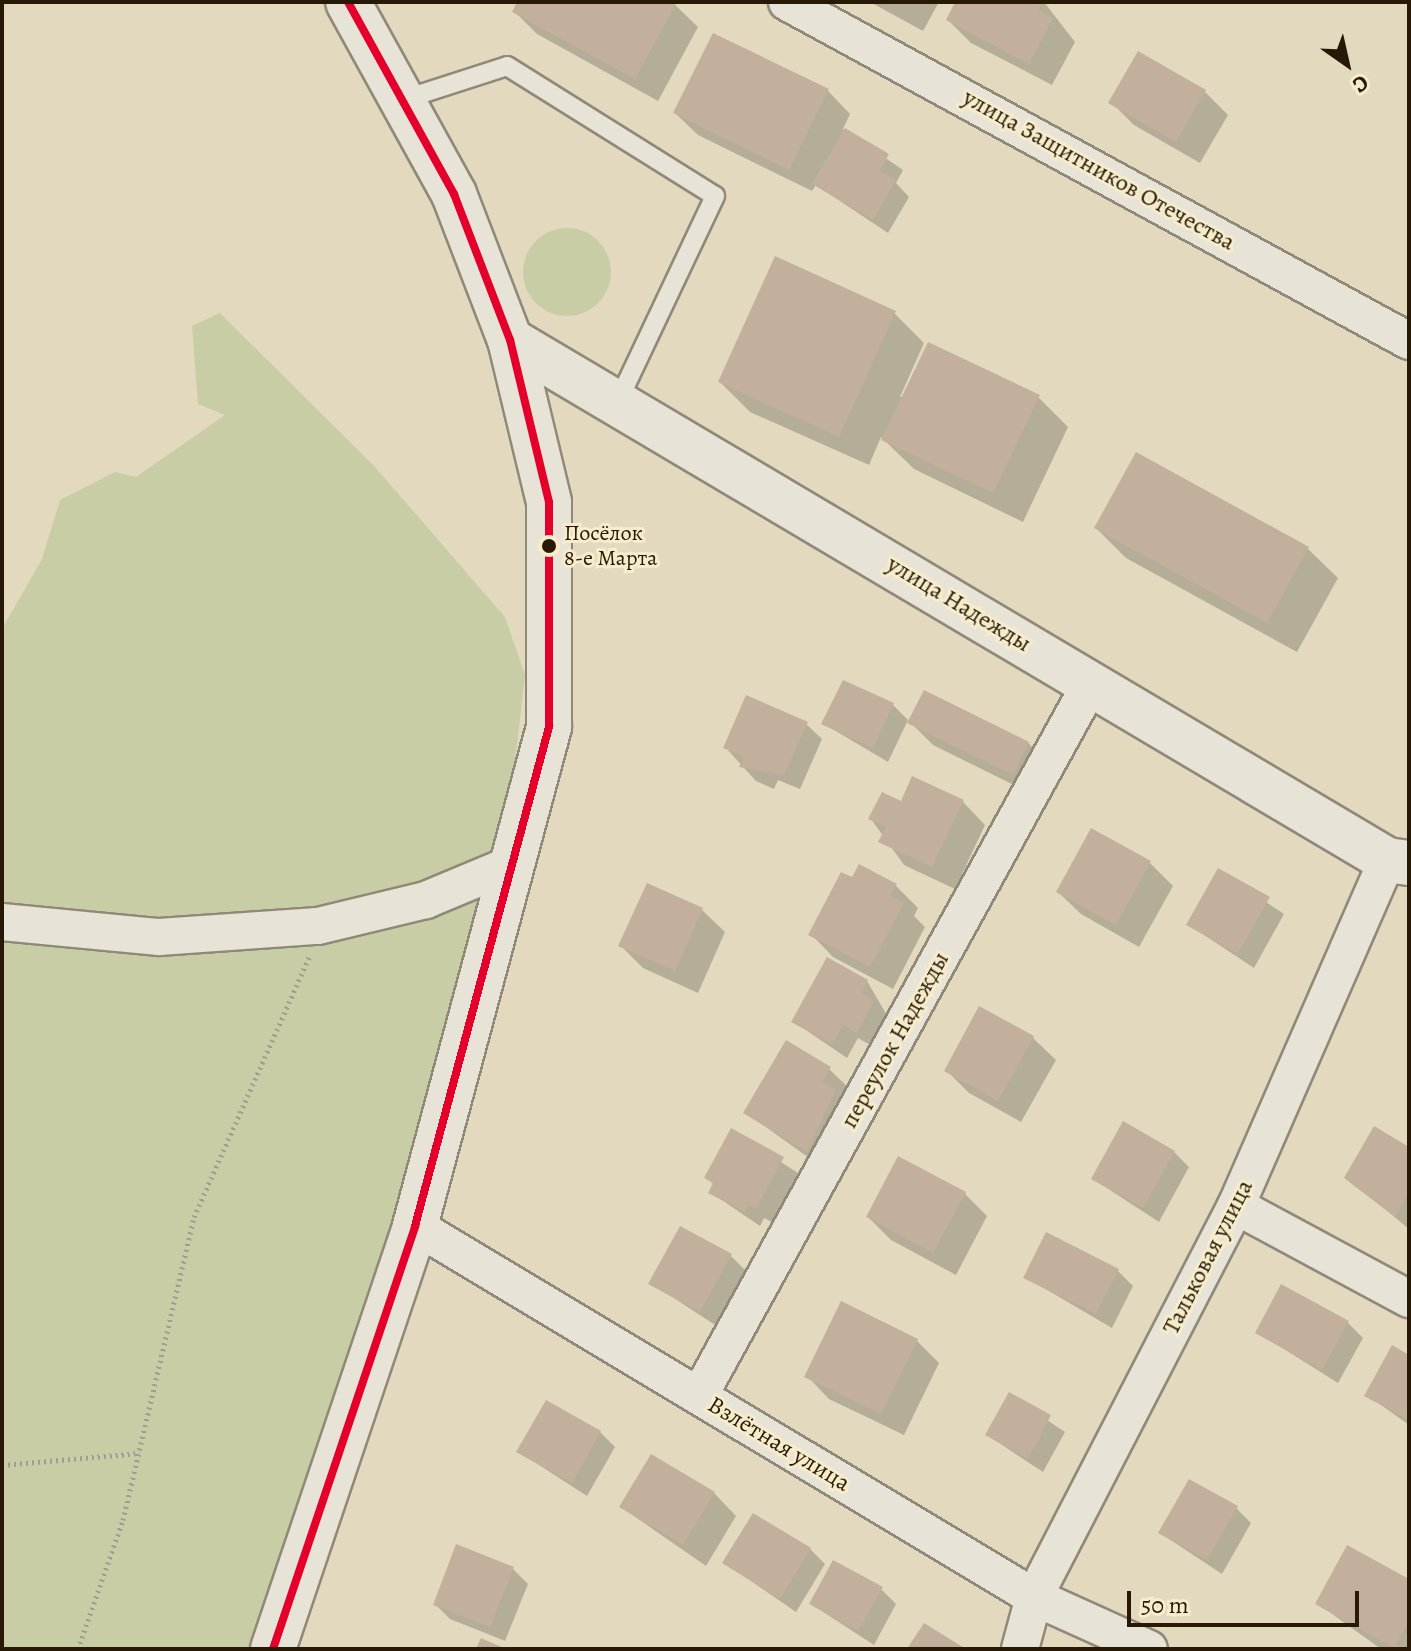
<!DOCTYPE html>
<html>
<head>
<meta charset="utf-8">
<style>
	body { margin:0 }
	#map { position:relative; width:1411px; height:1651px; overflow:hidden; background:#e2d9bf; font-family:Alegreya,serif }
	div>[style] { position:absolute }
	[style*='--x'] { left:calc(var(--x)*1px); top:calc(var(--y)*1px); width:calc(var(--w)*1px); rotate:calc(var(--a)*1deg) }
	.green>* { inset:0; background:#c8cda5 }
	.round { border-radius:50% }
	.shadow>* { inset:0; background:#0003 }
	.building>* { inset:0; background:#c2b09d }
	.path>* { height:5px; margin-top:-2.5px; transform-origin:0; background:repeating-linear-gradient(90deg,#a19d91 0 2px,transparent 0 6px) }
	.roads { filter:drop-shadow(2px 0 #908978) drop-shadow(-2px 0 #908978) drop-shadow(0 2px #908978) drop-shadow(0 -2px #908978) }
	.lane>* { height:18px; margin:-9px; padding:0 9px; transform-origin:9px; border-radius:9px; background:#e7e3d6 }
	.street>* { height:36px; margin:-18px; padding:0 18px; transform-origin:18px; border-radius:18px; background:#e7e3d6 }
	.secondary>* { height:44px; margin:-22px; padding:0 22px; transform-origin:22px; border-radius:22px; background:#e7e3d6 }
	.bus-1>* { height:8px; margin:-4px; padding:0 4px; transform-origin:4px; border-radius:4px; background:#e4002b }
	.dots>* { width:22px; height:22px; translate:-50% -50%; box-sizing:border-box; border:4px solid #f6eccc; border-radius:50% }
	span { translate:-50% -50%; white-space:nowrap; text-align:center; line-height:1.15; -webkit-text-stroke:6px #f6eccc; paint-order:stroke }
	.bus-label { font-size:22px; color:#271905 }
	.left { translate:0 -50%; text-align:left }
	.street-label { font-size:24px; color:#271905 }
	.frame { position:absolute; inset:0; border:4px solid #271905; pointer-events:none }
	.north { position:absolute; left:1307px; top:24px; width:80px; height:80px; -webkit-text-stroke:6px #f6eccc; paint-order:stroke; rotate:146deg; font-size:22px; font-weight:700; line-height:32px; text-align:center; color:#271905 }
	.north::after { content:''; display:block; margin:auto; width:28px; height:36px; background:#271905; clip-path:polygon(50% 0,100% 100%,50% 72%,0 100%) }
	.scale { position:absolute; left:1127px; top:1591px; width:232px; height:36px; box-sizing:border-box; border:4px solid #271905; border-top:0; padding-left:10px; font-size:24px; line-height:28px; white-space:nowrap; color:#271905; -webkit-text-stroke:6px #f6eccc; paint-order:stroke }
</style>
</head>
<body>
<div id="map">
	<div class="green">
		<i class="round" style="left:523px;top:228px;width:88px;height:88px"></i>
		<i style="clip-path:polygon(220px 313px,375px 467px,505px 617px,525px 675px,508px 823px,415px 1226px,267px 1649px,2px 1649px,2px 629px,42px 559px,60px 500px,115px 472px,136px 477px,225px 415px,198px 404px,192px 326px)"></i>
	</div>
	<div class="shadow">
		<i style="clip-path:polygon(519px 2px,672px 2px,698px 27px,658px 101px,537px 34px,514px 11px)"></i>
		<i style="clip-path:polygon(870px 2px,939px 2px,923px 31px)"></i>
		<i style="clip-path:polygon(958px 2px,1044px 2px,1075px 42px,1052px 85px,971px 43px,948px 20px)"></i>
		<i style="clip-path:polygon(1139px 54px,1205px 92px,1228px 115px,1200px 163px,1134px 125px,1111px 102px)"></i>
		<i style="clip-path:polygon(828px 91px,850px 114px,843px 129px,903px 170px,896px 183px,909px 197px,888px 233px,816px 185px,812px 191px,698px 135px,675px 113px)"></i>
		<i style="clip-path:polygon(894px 313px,924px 343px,900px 397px,1038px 397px,1068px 427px,1023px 522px,914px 469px,881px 437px,869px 465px,750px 412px,720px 382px)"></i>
		<i style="clip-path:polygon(1096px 528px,1308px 549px,1338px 578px,1297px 652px,1126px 558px)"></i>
		<i style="clip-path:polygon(893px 705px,910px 722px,1028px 743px,1051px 766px,1036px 796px,933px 745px,908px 720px,888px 762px,824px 724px)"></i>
		<i style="clip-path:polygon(806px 724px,822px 739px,800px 789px,778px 780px,774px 789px,756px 781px,726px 748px)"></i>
		<i style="clip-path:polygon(963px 802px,985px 825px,955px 889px,904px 865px,871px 819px,902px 803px)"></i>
		<i style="clip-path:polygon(1092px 831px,1150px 863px,1173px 886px,1139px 947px,1081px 914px,1058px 892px)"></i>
		<i style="clip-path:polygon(1219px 871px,1284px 914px,1254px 968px,1189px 925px)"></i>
		<i style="clip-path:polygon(853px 880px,895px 885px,918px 908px,914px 916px,925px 927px,893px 989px,833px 957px,811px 934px)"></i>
		<i style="clip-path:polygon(648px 885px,702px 910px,725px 932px,698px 993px,643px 968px,620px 945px)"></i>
		<i style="clip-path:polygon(867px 981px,888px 1017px,872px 1046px,858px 1038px,847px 1058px,794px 1022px)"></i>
		<i style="clip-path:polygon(980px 1009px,1033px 1038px,1056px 1060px,1021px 1122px,969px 1093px,946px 1070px)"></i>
		<i style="clip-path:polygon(829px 1069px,852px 1091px,830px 1173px,745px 1112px)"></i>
		<i style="clip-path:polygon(731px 1130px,798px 1173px,772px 1222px,764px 1218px,760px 1226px,710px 1192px,714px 1185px,706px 1177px)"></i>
		<i style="clip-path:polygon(1409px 1149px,1409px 1229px,1346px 1177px)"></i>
		<i style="clip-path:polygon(1174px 1152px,1189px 1167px,1159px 1222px,1093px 1179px)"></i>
		<i style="clip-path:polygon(965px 1194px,987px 1216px,956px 1275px,891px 1240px,868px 1217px)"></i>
		<i style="clip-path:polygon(731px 1256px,746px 1271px,715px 1325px,651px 1283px)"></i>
		<i style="clip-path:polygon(1118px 1271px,1133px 1286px,1112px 1328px,1025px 1277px)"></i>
		<i style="clip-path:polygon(1348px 1323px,1363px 1338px,1338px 1383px,1257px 1332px)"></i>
		<i style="clip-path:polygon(916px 1340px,939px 1363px,904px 1435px,829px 1399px,807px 1376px)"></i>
		<i style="clip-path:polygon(1409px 1357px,1409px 1425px,1367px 1395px)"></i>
		<i style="clip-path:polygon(1009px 1395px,1065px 1432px,1043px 1472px,987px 1435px)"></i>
		<i style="clip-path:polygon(600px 1432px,615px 1447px,587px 1496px,519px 1452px)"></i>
		<i style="clip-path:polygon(714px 1493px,736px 1516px,706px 1566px,621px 1507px)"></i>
		<i style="clip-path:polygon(1236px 1508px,1251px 1523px,1222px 1574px,1160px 1533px)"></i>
		<i style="clip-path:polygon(810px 1549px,825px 1564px,796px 1612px,725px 1563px)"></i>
		<i style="clip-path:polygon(513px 1569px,528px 1584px,505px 1641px,450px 1619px,435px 1604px)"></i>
		<i style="clip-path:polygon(1409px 1582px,1409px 1649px,1381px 1649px,1317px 1603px)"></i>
		<i style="clip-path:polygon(881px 1589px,896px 1604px,874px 1645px,811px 1604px)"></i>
	</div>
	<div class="building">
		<i style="clip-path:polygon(517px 2px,677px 2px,635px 79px,512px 12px)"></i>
		<i style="clip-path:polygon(955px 2px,1042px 2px,1038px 10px,1053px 18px,1029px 64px,946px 20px)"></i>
		<i style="clip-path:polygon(713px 33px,829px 89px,789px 170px,673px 113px)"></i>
		<i style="clip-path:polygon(1138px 51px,1206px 90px,1176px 142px,1108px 103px)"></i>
		<i style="clip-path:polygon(845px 128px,889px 154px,879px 171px,896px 180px,873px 220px,812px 184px)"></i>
		<i style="clip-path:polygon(775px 256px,896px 311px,839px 437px,718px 382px)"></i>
		<i style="clip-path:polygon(928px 342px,1040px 395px,993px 493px,881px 440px)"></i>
		<i style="clip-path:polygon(1136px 452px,1309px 547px,1267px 623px,1094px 528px)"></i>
		<i style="clip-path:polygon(843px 680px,894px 703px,873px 748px,821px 724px)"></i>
		<i style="clip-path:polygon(924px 690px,1029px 742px,1013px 775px,907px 723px)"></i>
		<i style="clip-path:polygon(746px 695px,808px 722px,784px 775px,739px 767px,744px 757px,723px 748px)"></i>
		<i style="clip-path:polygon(912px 776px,964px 800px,932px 867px,878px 842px,886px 827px,868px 819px,882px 792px,901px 801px)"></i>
		<i style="clip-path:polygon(1091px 828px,1151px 861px,1116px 925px,1056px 892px)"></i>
		<i style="clip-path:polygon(859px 864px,897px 884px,890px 896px,904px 903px,870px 967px,808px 935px,841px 872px,852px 877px)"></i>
		<i style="clip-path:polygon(1218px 868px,1270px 897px,1238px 954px,1186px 925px)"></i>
		<i style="clip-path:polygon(647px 883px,703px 908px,675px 971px,618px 946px)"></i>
		<i style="clip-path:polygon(827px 957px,868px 980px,861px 993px,874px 1001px,857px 1033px,843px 1025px,832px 1044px,791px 1022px)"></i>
		<i style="clip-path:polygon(979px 1006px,1034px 1036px,998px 1101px,944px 1071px)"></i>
		<i style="clip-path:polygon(786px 1040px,831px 1067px,822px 1082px,836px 1089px,807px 1152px,743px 1113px)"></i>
		<i style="clip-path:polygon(1123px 1121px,1175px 1151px,1143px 1208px,1091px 1179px)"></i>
		<i style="clip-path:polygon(1374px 1126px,1409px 1147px,1409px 1192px,1395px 1217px,1344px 1178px)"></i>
		<i style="clip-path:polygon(731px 1128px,784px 1157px,756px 1209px,748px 1205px,745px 1212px,708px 1193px,713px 1183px,704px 1178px)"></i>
		<i style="clip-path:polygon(898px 1156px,966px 1192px,933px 1253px,866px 1217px)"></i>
		<i style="clip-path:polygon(680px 1226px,732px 1254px,700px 1312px,648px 1284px)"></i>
		<i style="clip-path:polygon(1046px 1232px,1119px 1269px,1096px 1314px,1023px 1278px)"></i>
		<i style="clip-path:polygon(1281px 1284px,1349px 1321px,1322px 1370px,1255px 1333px)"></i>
		<i style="clip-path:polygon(841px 1301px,918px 1339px,881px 1414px,804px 1377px)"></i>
		<i style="clip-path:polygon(1392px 1345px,1409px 1355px,1409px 1420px,1364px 1396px)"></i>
		<i style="clip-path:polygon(1009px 1392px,1051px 1415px,1028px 1459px,985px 1435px)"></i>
		<i style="clip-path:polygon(546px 1400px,601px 1431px,572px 1483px,516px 1452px)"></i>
		<i style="clip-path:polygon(651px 1454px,715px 1492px,683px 1545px,619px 1507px)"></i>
		<i style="clip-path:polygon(1189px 1479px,1238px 1506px,1207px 1560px,1158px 1533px)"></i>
		<i style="clip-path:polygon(753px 1513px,811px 1548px,780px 1599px,722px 1563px)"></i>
		<i style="clip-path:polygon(456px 1544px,514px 1567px,490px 1627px,433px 1605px)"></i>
		<i style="clip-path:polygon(1347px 1545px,1409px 1579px,1409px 1620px,1394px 1648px,1315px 1604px)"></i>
		<i style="clip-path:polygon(833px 1560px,883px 1587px,858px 1631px,809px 1604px)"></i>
		<i style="clip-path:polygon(924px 1623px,966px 1649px,907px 1649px)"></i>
		<i style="clip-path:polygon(481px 1638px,506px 1649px,476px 1649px)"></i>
	</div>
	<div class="path">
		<i style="--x:2;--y:1465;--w:138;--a:-5"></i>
		<i style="--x:78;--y:1649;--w:137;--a:-70.8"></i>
		<i style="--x:123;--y:1520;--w:311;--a:-76.8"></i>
		<i style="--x:194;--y:1217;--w:284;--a:-66.1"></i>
	</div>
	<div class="roads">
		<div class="lane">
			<i style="--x:402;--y:100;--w:110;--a:-17.9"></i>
			<i style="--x:507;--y:66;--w:245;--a:32"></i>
			<i style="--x:715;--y:196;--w:231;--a:115.3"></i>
		</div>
		<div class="street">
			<i style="--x:787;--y:2;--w:708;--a:28.59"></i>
			<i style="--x:2;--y:922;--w:158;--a:5.5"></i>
			<i style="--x:159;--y:937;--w:159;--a:-4"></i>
			<i style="--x:318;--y:926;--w:111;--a:-13.5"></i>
			<i style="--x:426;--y:900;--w:93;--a:-22.7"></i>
			<i style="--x:1236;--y:1206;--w:196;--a:28.3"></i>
			<i style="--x:415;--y:1226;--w:722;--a:30.94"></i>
			<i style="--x:1034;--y:1597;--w:126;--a:24.3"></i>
			<i style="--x:699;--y:1396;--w:814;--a:-61.2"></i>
			<i style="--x:1020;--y:1649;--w:54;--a:-74.9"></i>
			<i style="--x:1034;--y:1597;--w:440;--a:-62.7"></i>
			<i style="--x:1236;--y:1206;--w:378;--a:-66.4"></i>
		</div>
		<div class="secondary">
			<i style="--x:510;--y:340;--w:1020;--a:30.66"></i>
			<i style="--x:1387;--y:860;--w:22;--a:8"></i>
			<i style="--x:273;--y:1649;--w:446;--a:-71.4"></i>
			<i style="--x:415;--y:1226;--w:517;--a:-74.97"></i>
			<i style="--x:549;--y:727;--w:225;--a:-90"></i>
			<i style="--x:549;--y:502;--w:167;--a:-103.5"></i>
			<i style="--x:510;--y:340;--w:156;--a:-111"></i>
			<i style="--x:454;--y:194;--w:219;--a:-118.9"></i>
		</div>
	</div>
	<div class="bus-1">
		<i style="--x:273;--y:1649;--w:446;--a:-71.4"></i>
		<i style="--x:415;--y:1226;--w:517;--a:-74.97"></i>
		<i style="--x:549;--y:727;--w:225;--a:-90"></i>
		<i style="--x:549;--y:502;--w:167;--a:-103.5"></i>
		<i style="--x:510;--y:340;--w:156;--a:-111"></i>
		<i style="--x:454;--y:194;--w:219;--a:-118.9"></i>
	</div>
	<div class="dots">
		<i style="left:549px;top:546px;background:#271905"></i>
	</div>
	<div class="bus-label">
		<span class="left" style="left:564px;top:546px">Посёлок<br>8-е Марта</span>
	</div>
	<div class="street-label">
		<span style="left:1099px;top:170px;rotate:29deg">улица Защитников Отечества</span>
		<span style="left:959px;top:604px;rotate:31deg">улица Надежды</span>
		<span style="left:895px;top:1040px;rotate:-61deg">переулок Надежды</span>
		<span style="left:1208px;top:1257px;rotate:-63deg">Тальковая улица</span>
		<span style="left:779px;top:1444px;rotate:31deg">Взлётная улица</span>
	</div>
	<div class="frame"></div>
	<div class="north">С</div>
	<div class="scale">50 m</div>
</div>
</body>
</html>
